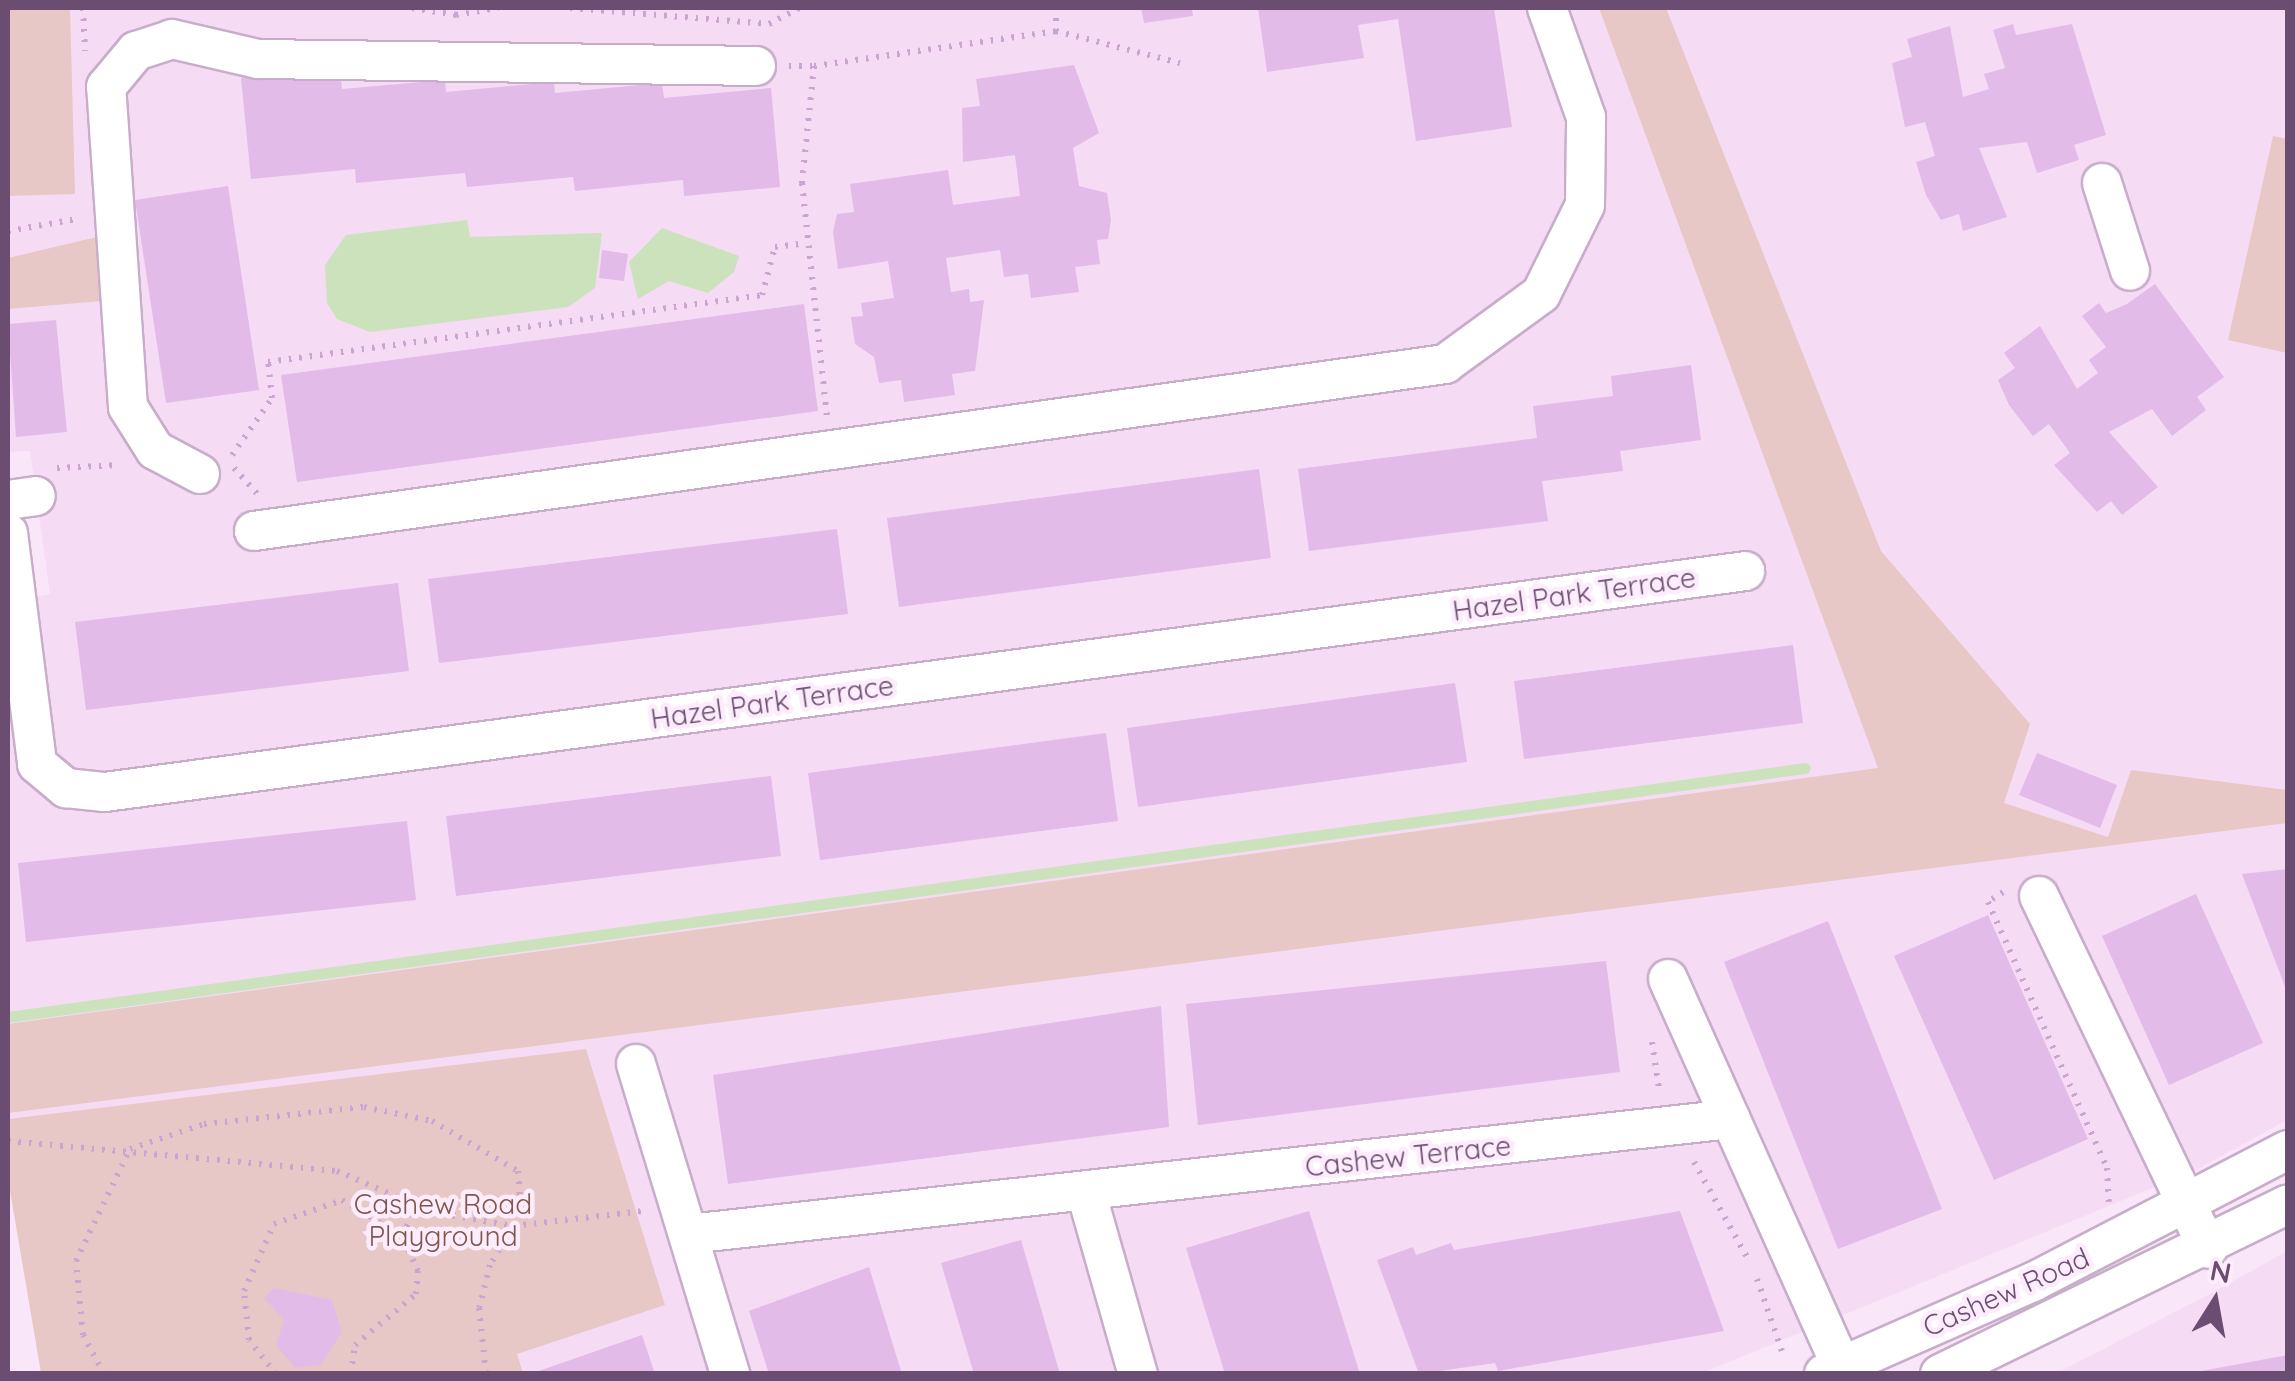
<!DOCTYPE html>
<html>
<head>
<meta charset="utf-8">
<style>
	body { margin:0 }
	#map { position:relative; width:2295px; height:1381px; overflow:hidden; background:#fae6f9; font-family:Quicksand,sans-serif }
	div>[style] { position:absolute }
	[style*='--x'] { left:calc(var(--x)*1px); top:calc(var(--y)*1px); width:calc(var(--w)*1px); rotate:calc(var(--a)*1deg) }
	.residential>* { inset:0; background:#f6dbf5 }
	.green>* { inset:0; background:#e7c8c6 }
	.water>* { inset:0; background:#cbe2bc }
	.stream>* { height:11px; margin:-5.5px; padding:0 5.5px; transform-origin:5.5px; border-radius:5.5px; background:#cbe2bc }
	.building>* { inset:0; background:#e2bbe8 }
	.path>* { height:6px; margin-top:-3px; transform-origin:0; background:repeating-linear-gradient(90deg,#cca4d2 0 2.5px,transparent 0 10.5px) }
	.roads { filter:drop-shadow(2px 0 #c8adcb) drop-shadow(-2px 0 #c8adcb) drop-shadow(0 2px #c8adcb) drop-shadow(0 -2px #c8adcb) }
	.minor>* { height:38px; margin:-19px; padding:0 19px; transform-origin:19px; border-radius:19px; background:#fff }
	span { translate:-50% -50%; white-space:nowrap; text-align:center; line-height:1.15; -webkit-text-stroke:9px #fdecfc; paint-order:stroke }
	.street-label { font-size:28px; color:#6b4d71 }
	.park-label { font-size:28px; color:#81564c }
	.frame { position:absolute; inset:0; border:10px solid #6b4d71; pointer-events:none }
	.north { position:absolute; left:2165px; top:1251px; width:100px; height:100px; -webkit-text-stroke:8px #fdecfc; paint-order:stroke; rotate:11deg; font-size:28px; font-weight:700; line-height:40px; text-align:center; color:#6b4d71 }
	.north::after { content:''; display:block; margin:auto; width:35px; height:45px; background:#6b4d71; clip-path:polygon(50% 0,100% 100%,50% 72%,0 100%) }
</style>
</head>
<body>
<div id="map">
	<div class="residential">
		<i style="clip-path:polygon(8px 8px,2287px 8px,2287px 1120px,2194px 1171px,1702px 1373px,523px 1373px,517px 1355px,586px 1049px,8px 1119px,8px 602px,50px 594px,30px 451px,8px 452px)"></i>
		<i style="clip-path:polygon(2287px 1251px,2287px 1373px,2055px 1374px,2223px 1287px)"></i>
	</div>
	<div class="green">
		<i style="clip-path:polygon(8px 8px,70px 8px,75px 194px,8px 196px)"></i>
		<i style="clip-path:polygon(1599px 8px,1666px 8px,1881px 551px,2030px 724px,2004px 803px,2108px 837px,2131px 770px,2287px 790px,2287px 823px,8px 1113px,8px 1024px,1878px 768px)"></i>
		<i style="clip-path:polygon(2273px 136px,2287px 139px,2287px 353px,2228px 340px)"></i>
		<i style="clip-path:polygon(97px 237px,102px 301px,8px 309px,8px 258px)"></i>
		<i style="clip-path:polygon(586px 1049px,665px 1305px,517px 1354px,523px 1373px,41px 1373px,8px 1179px,8px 1119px)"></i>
	</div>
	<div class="water">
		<i style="clip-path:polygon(467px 220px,470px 237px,602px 233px,595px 288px,568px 307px,370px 332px,337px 319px,327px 303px,325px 265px,346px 235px)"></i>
		<i style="clip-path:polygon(662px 228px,739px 256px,734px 272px,708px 293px,669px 281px,638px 299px,629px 262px)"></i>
	</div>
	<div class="stream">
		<i style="--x:8;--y:1017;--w:1814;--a:-7.89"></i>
	</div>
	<div class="building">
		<i style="clip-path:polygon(1141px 8px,1192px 8px,1193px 16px,1144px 23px)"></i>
		<i style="clip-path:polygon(1258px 8px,1494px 8px,1512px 127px,1416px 141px,1398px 19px,1358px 25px,1364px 58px,1267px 72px)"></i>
		<i style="clip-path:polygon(2013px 24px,2016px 35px,2072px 24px,2106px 135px,2074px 145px,2079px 160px,2037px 173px,2027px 142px,1979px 148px,2007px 217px,1963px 231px,1959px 214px,1941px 220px,1926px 195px,1916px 162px,1935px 156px,1925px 122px,1905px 127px,1892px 63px,1912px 57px,1907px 39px,1950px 26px,1963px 97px,1989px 89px,1984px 74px,2005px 68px,1993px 30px)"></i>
		<i style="clip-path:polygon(1074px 65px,1099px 133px,1073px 148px,1079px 186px,1107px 193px,1111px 220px,1108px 239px,1097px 240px,1100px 264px,1075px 267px,1079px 292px,1031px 298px,1028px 274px,1004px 277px,1000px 250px,946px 258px,951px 292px,969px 289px,970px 302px,984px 300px,975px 371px,952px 374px,955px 395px,904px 402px,901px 380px,879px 383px,874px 357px,855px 344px,851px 317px,863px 316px,861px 303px,894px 298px,888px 261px,838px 269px,833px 232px,837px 214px,854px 212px,850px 184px,948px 170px,953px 205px,1020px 196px,1015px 155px,963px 162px,962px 108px,980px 106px,976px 79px)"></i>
		<i style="clip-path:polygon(340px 68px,342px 89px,445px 80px,446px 92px,554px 82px,555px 93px,662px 83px,664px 98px,771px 88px,780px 187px,684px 196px,683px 180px,575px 191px,573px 177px,467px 187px,465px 173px,356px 183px,355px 169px,251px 179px,241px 78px)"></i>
		<i style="clip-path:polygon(228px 186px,259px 390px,166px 403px,135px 200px)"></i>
		<i style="clip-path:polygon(602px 250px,628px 254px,624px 281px,599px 278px)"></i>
		<i style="clip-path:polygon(2155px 284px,2224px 377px,2197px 397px,2206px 410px,2172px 436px,2152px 409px,2109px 432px,2158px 487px,2122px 515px,2111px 501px,2097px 512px,2054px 465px,2070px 453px,2049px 424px,2033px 436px,2009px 405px,1998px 380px,2015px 368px,2004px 353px,2040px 326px,2077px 389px,2098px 373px,2089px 360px,2106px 347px,2082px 316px,2099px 303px,2106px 313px,2127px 304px)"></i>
		<i style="clip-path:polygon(804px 304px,818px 411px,297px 482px,281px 375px)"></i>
		<i style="clip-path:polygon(56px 320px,67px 432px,16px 437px,8px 324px)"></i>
		<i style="clip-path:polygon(1691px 365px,1701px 440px,1620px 451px,1623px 471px,1542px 481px,1548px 521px,1309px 551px,1298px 469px,1537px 438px,1533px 406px,1613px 396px,1611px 376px)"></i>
		<i style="clip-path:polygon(1259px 469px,1271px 558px,899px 607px,887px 518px)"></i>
		<i style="clip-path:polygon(837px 529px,848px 614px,439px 663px,428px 579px)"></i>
		<i style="clip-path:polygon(398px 583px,409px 671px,86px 710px,75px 622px)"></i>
		<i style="clip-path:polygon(1793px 645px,1803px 723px,1524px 759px,1514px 681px)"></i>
		<i style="clip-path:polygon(1455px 683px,1467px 762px,1138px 807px,1127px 728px)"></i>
		<i style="clip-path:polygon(1106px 733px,1118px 821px,820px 860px,808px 773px)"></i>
		<i style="clip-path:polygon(2037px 753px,2117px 785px,2100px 828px,2019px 795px)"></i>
		<i style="clip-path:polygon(771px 776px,781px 856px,456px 896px,446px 816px)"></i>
		<i style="clip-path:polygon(407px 821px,416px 900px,26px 942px,18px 863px)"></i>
		<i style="clip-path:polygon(2288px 869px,2288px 992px,2287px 992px,2242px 874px)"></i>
		<i style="clip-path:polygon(2196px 894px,2263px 1043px,2169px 1085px,2102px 936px)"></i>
		<i style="clip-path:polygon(1988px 915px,2088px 1139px,1994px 1180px,1894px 956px)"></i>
		<i style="clip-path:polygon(1828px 921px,1942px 1209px,1838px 1249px,1724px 962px)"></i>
		<i style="clip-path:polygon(1606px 961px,1620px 1072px,1198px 1125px,1186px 1004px)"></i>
		<i style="clip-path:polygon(1161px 1006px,1169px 1127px,728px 1184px,713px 1075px)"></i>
		<i style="clip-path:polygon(1309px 1211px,1360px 1374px,1225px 1374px,1186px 1248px)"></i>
		<i style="clip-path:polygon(1680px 1211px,1724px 1331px,1498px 1371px,1495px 1363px,1419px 1374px,1377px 1260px,1413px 1247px,1416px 1255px,1451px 1243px,1454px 1250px)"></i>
		<i style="clip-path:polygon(1021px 1240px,1060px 1374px,974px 1374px,941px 1263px)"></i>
		<i style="clip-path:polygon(869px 1267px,902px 1374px,769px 1374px,749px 1311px)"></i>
		<i style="clip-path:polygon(274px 1288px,332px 1300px,342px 1332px,321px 1365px,295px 1368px,276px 1345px,284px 1320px,264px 1298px)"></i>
		<i style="clip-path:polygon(642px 1335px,655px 1374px,533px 1374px,533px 1373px)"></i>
		<i style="clip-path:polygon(2288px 1355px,2288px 1374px,2196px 1374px,2196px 1372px)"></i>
	</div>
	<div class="path">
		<i style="--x:83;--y:8;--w:43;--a:87.3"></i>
		<i style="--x:412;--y:8;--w:45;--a:9"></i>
		<i style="--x:456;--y:15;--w:43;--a:-9.5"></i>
		<i style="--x:570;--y:8;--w:200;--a:4.6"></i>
		<i style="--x:769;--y:24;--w:34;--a:-28"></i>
		<i style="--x:1056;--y:8;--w:23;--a:90"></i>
		<i style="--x:789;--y:66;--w:25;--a:0"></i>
		<i style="--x:814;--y:66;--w:118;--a:95.9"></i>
		<i style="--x:802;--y:183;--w:235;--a:83.9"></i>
		<i style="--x:814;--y:66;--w:245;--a:-8.2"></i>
		<i style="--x:1056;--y:31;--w:128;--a:14.5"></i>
		<i style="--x:8;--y:231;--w:70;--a:-9.9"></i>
		<i style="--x:232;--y:455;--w:70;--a:-54.9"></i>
		<i style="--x:272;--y:398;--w:36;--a:-96"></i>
		<i style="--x:268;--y:362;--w:499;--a:-7.7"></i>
		<i style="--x:762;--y:295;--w:50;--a:-74.8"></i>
		<i style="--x:775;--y:247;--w:31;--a:-7"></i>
		<i style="--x:57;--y:468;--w:63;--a:-2.7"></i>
		<i style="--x:234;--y:468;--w:36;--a:48"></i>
		<i style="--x:2003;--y:892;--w:18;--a:146"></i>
		<i style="--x:1988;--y:902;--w:291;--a:65.9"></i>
		<i style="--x:2107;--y:1168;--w:34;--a:87"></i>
		<i style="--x:1652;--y:1042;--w:48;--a:81.5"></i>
		<i style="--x:8;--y:1141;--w:330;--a:5.2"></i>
		<i style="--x:337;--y:1171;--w:103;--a:23.3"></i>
		<i style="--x:432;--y:1212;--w:82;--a:9.8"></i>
		<i style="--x:513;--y:1226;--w:131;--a:-6.6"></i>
		<i style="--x:1694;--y:1162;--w:111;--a:60.9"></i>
		<i style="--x:1757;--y:1279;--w:83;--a:70.9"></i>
		<i style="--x:104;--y:1374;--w:44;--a:-118.3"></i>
		<i style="--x:83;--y:1335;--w:74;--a:-95.4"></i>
		<i style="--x:76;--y:1261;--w:124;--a:-64.3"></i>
		<i style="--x:130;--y:1149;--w:78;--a:-18.7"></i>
		<i style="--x:204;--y:1124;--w:161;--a:-6.1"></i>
		<i style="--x:364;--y:1107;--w:69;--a:11.6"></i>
		<i style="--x:432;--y:1121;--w:99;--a:30.2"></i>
		<i style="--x:518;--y:1171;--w:43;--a:86"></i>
		<i style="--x:521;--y:1214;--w:60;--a:121.3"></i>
		<i style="--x:490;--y:1265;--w:44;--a:104.3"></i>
		<i style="--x:479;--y:1308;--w:66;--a:83.9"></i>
		<i style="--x:276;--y:1374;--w:43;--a:-128.5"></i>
		<i style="--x:249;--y:1340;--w:49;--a:-95.8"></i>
		<i style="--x:244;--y:1291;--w:73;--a:-65.9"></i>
		<i style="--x:274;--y:1224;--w:72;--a:-19.4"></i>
		<i style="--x:342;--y:1200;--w:70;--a:31"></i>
		<i style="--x:351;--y:1374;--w:29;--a:-82"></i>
		<i style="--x:355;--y:1345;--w:80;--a:-39.9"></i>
		<i style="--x:416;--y:1294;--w:23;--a:-85"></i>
		<i style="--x:418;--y:1271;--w:38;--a:-115"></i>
		<i style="--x:402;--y:1236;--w:32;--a:-64"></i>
	</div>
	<div class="roads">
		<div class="minor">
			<i style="--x:2102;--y:183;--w:92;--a:72.3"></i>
			<i style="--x:200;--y:474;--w:51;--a:-151.9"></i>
			<i style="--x:155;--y:450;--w:51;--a:-122.1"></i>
			<i style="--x:128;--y:407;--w:321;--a:-93.9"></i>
			<i style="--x:106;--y:87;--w:47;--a:-50.2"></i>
			<i style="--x:136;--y:51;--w:38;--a:-18"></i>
			<i style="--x:172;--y:39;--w:88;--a:13.1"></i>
			<i style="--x:258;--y:59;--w:498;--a:0.8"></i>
			<i style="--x:8;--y:500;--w:28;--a:-8"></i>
			<i style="--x:254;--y:531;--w:1203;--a:-7.98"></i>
			<i style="--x:1445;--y:364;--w:119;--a:-36.1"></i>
			<i style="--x:1541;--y:294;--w:99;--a:-63.7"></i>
			<i style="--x:1585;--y:205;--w:88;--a:-89.3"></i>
			<i style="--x:1586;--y:117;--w:116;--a:-109.7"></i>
			<i style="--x:8;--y:533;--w:233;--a:82.8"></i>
			<i style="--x:37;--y:764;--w:38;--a:40"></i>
			<i style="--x:66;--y:788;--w:39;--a:6"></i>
			<i style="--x:105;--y:792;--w:1655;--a:-7.67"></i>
			<i style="--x:2039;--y:896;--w:391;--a:64.4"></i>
			<i style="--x:1668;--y:979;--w:433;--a:65.9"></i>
			<i style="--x:636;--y:1064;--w:324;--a:73.1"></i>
			<i style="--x:1086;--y:1192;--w:189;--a:74.1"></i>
			<i style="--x:689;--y:1234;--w:1048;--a:-6.3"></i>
			<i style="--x:1824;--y:1374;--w:228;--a:-23.8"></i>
			<i style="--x:2033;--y:1282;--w:287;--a:-27.4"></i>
			<i style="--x:1940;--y:1374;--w:387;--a:-26"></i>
		</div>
	</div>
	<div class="street-label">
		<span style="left:1574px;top:594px;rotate:-8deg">Hazel Park Terrace</span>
		<span style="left:772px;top:702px;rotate:-8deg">Hazel Park Terrace</span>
		<span style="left:1408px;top:1156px;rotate:-6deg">Cashew Terrace</span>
		<span style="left:2006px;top:1292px;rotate:-24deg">Cashew Road</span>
	</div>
	<div class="park-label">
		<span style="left:443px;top:1220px">Cashew Road<br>Playground</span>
	</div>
	<div class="frame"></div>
	<div class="north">N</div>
</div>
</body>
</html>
